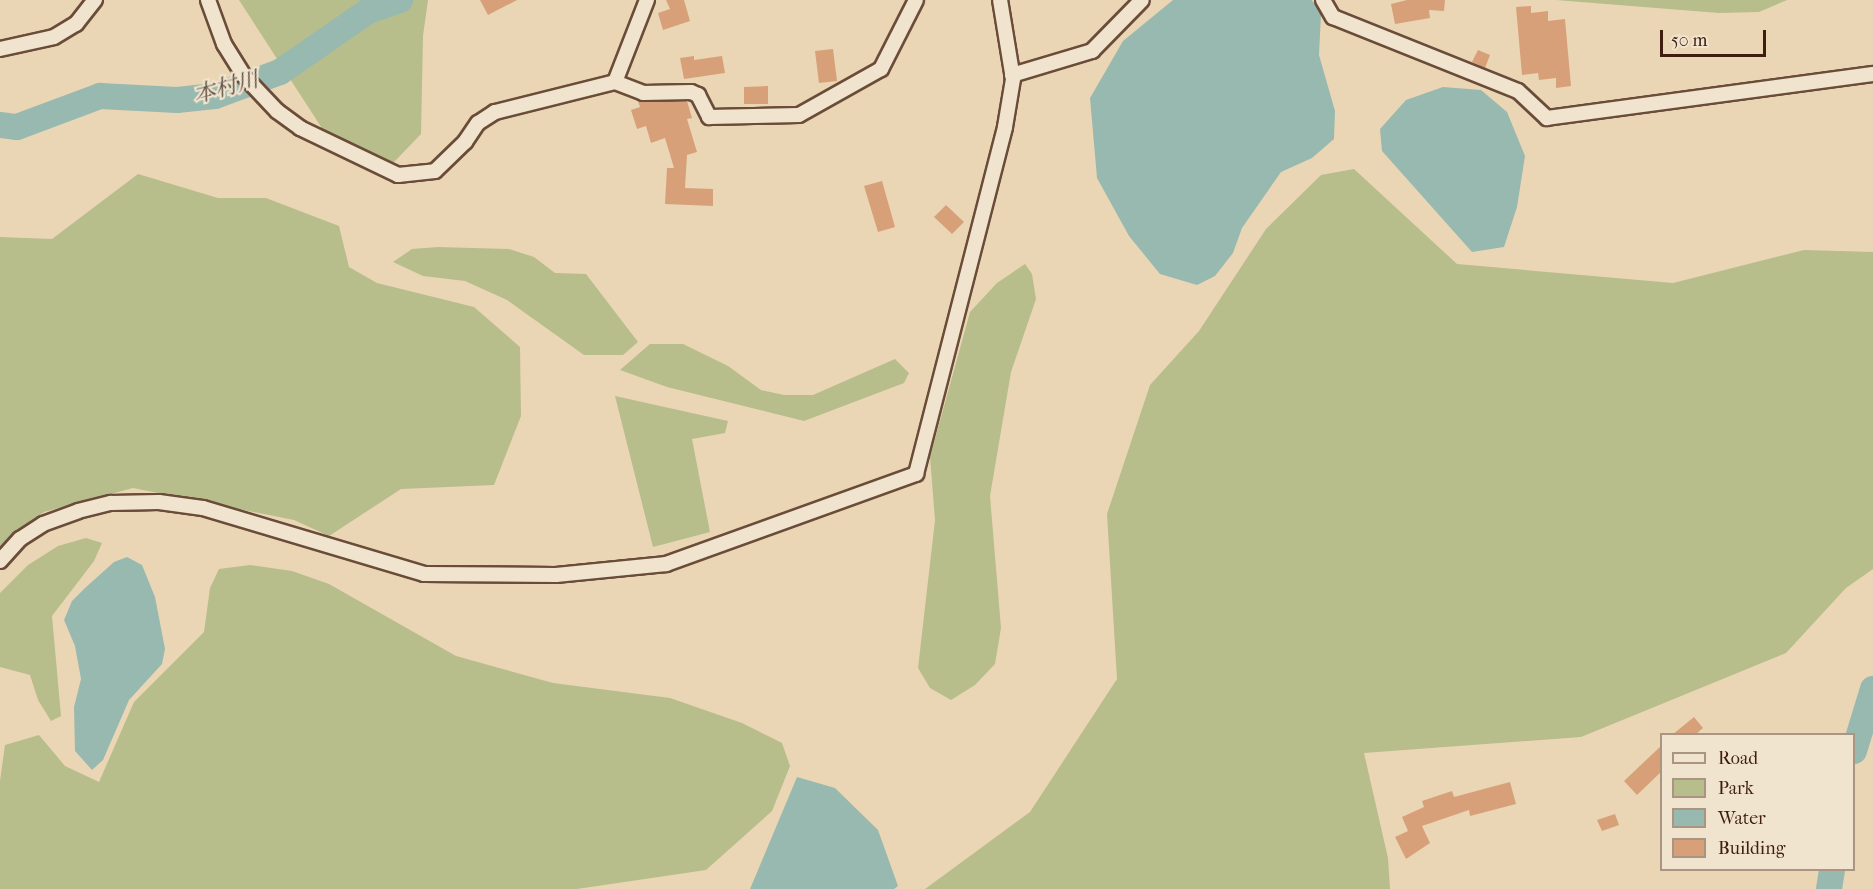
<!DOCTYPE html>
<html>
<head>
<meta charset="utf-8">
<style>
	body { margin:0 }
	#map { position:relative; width:1873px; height:889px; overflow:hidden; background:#ead6b4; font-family:"IM FELL French Canon","Noto Serif JP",serif }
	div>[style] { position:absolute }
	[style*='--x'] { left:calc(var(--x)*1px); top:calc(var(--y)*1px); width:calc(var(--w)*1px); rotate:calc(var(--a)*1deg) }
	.green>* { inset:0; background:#b8bd8c }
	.water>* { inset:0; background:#98b9b0 }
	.river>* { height:26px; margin:-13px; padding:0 13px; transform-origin:13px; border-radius:13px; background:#98b9b0 }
	.building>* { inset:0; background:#d7a079 }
	.roads { filter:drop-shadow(2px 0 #6a4c39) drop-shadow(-2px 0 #6a4c39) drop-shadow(0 2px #6a4c39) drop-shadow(0 -2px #6a4c39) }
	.street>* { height:14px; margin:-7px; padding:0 7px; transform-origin:7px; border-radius:7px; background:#f1e4ce }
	span { translate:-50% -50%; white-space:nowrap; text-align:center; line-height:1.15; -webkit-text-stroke:4.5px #f1e4ce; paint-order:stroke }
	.water-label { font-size:22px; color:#5a4c40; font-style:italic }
	.legend { position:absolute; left:1660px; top:733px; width:195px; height:138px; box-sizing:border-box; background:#f1e4ce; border:2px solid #aa9582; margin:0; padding:8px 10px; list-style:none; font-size:18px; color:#3f1e10 }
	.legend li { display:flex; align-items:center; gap:12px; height:30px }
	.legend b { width:30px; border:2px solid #aa9582 }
	.scale { position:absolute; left:1660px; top:30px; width:106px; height:27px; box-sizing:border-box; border:3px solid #3f1e10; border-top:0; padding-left:8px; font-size:18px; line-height:21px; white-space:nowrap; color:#3f1e10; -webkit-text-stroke:4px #f1e4ce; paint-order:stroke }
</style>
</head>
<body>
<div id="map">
	<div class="green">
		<i style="clip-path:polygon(239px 0,428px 0,423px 36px,421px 134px,394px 162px,368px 157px,327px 136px)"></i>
		<i style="clip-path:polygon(1556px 0,1787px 0,1759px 12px,1719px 13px)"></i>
		<i style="clip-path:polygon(1354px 169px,1457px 264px,1673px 283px,1804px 250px,1873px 252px,1873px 569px,1846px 588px,1786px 653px,1581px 737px,1364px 753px,1388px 858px,1390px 889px,925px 889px,1030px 812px,1117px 679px,1107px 514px,1150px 385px,1199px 331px,1266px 229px,1321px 175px)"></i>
		<i style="clip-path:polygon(138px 174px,218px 198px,266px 198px,339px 226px,349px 267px,377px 283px,474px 307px,520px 347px,521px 416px,494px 485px,401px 489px,329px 536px,294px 520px,133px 488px,44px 512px,0 548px,0 237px,52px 239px)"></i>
		<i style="clip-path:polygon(438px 247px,509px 249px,534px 257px,555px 273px,586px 274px,638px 342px,623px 355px,584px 355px,507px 300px,465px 281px,423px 276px,393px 262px,412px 249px)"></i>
		<i style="clip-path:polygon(1025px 264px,1032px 274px,1036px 299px,1011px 372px,990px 496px,1001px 628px,995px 664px,975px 685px,951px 700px,930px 688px,918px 668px,935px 520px,930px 457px,970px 312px,997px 283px)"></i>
		<i style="clip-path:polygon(650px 344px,683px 344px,728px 366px,761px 390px,784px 395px,813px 395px,895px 359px,909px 373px,904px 383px,804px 421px,667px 387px,620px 370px)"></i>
		<i style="clip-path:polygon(615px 396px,728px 421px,725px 433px,692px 439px,710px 532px,653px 547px)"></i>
		<i style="clip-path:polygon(86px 538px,102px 543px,94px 561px,52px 616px,61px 716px,51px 721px,38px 700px,30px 675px,0 667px,0 593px,28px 565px,58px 546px)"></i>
		<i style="clip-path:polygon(250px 565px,292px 571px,329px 584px,456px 656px,553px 683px,670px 698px,742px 723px,782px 743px,790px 766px,772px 811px,706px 870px,577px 889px,0 889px,0 781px,5px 745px,39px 735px,65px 766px,99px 782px,134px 702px,204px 632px,210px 588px,219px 569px)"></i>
	</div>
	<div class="water">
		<i style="clip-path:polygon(1173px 0,1312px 0,1321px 14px,1319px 55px,1335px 111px,1334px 139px,1312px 158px,1281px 172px,1242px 228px,1233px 253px,1215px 276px,1197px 285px,1160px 274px,1129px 236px,1097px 178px,1090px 98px,1123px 41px)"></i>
		<i style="clip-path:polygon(1443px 87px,1481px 90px,1507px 112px,1525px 156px,1517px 207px,1504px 247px,1472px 252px,1382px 151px,1380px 129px,1406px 100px)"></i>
		<i style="clip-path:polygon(127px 557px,142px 565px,155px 597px,165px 649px,162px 664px,129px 700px,103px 760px,92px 770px,75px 751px,74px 707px,81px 679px,75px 646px,64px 620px,72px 601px,85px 588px,114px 562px)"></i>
		<i style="clip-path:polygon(797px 777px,835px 788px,878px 830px,898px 886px,894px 889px,750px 889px)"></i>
	</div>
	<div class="river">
		<i style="--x:0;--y:125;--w:17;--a:7"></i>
		<i style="--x:17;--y:127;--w:89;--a:-20.5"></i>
		<i style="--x:100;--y:96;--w:77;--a:3"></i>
		<i style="--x:177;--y:100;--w:38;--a:-6"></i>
		<i style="--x:215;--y:96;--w:69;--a:-20.3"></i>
		<i style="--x:280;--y:72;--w:107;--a:-34.7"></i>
		<i style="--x:368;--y:11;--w:34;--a:-19"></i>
		<i style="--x:1854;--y:751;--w:65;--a:-73"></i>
		<i style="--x:1829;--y:889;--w:19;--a:-81"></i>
	</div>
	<div class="building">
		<i style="clip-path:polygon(480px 0,517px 0,488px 15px)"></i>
		<i style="clip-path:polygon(666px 0,684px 0,690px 21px,663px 30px,658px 13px,670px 9px)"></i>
		<i style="clip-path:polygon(1407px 0,1445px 0,1444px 11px,1429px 10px,1430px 18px,1395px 24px,1391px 4px)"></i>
		<i style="clip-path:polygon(1531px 6px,1531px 13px,1548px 11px,1548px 21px,1565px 19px,1571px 86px,1556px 88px,1556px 78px,1539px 80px,1538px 73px,1522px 75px,1516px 7px)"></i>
		<i style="clip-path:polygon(833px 49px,837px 81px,819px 83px,815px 51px)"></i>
		<i style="clip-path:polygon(1478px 50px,1490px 55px,1485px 68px,1472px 62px)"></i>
		<i style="clip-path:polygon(694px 56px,694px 60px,722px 56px,725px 73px,684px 79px,680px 58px)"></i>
		<i style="clip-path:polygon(768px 86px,768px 104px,744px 104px,744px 87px)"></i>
		<i style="clip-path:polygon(638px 101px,687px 101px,692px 118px,687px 119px,697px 152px,687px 155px,685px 188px,713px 189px,713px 206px,665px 204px,667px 168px,674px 168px,665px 138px,651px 143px,646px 126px,637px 129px,631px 110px,640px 107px)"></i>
		<i style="clip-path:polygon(882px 181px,895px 227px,878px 232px,864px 186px)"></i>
		<i style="clip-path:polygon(946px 205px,964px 222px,952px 234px,934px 217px)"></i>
		<i style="clip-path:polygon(1694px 717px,1703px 728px,1695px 735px,1672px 735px)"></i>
		<i style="clip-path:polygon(1662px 745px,1662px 771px,1637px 795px,1624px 781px)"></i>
		<i style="clip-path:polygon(1510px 782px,1516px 804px,1470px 816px,1469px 810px,1422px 826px,1430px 843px,1406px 859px,1395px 837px,1408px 831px,1402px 817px,1424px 807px,1422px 801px,1452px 791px,1454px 797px)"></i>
		<i style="clip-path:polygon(1615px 814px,1619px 825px,1602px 831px,1597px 820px)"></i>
	</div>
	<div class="roads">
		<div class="street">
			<i style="--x:208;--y:0;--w:47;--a:70"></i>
			<i style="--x:224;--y:44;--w:36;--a:58"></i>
			<i style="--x:243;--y:75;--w:50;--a:46.6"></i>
			<i style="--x:277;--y:111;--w:29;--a:36"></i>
			<i style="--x:300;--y:128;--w:109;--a:25.6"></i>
			<i style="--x:398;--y:175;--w:37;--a:-6"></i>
			<i style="--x:435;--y:171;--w:42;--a:-44"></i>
			<i style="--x:465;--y:142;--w:23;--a:-56"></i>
			<i style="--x:478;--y:123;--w:20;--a:-33"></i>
			<i style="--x:495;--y:112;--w:124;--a:-14"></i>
			<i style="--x:615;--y:82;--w:88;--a:-68.7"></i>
			<i style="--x:1323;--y:0;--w:20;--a:60"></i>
			<i style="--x:1333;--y:17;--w:199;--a:21.8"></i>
			<i style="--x:1518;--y:91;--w:40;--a:43"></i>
			<i style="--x:1547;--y:118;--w:329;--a:-7.7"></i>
			<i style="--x:0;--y:49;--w:55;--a:-12.5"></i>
			<i style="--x:54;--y:37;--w:26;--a:-31"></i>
			<i style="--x:76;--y:24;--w:31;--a:-52"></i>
			<i style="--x:1012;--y:75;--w:84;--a:-16.7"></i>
			<i style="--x:1092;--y:51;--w:71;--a:-45.6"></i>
			<i style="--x:615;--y:82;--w:30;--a:21"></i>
			<i style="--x:643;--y:93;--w:48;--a:-1.2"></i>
			<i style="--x:691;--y:92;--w:8;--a:23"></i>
			<i style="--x:698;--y:95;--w:25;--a:63"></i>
			<i style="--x:709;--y:117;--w:90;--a:-1.3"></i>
			<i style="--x:799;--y:115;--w:94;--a:-29.3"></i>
			<i style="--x:881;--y:69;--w:77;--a:-63.1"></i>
			<i style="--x:0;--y:561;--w:30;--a:-48"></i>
			<i style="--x:20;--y:539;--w:27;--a:-33"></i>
			<i style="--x:43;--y:524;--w:37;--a:-20"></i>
			<i style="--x:78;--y:511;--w:34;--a:-14"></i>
			<i style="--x:111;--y:503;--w:48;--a:-1.2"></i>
			<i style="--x:159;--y:502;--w:44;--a:7.8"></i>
			<i style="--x:203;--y:508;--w:231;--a:16.6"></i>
			<i style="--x:424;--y:574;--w:132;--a:0.4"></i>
			<i style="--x:556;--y:575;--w:111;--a:-5.7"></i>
			<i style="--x:666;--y:564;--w:266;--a:-19.8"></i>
			<i style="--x:916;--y:474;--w:358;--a:-75.6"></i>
			<i style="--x:1005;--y:127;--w:49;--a:-80.5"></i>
			<i style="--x:1013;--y:79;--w:80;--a:-99.3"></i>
		</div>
	</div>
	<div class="water-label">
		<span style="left:226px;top:88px;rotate:-15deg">本村川</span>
	</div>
	<ul class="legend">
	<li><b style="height:8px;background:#f1e4ce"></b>Road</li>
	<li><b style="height:16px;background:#b8bd8c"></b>Park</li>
	<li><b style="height:16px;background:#98b9b0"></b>Water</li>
	<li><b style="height:16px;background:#d7a079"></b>Building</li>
	</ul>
	<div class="scale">50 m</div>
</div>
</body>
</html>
